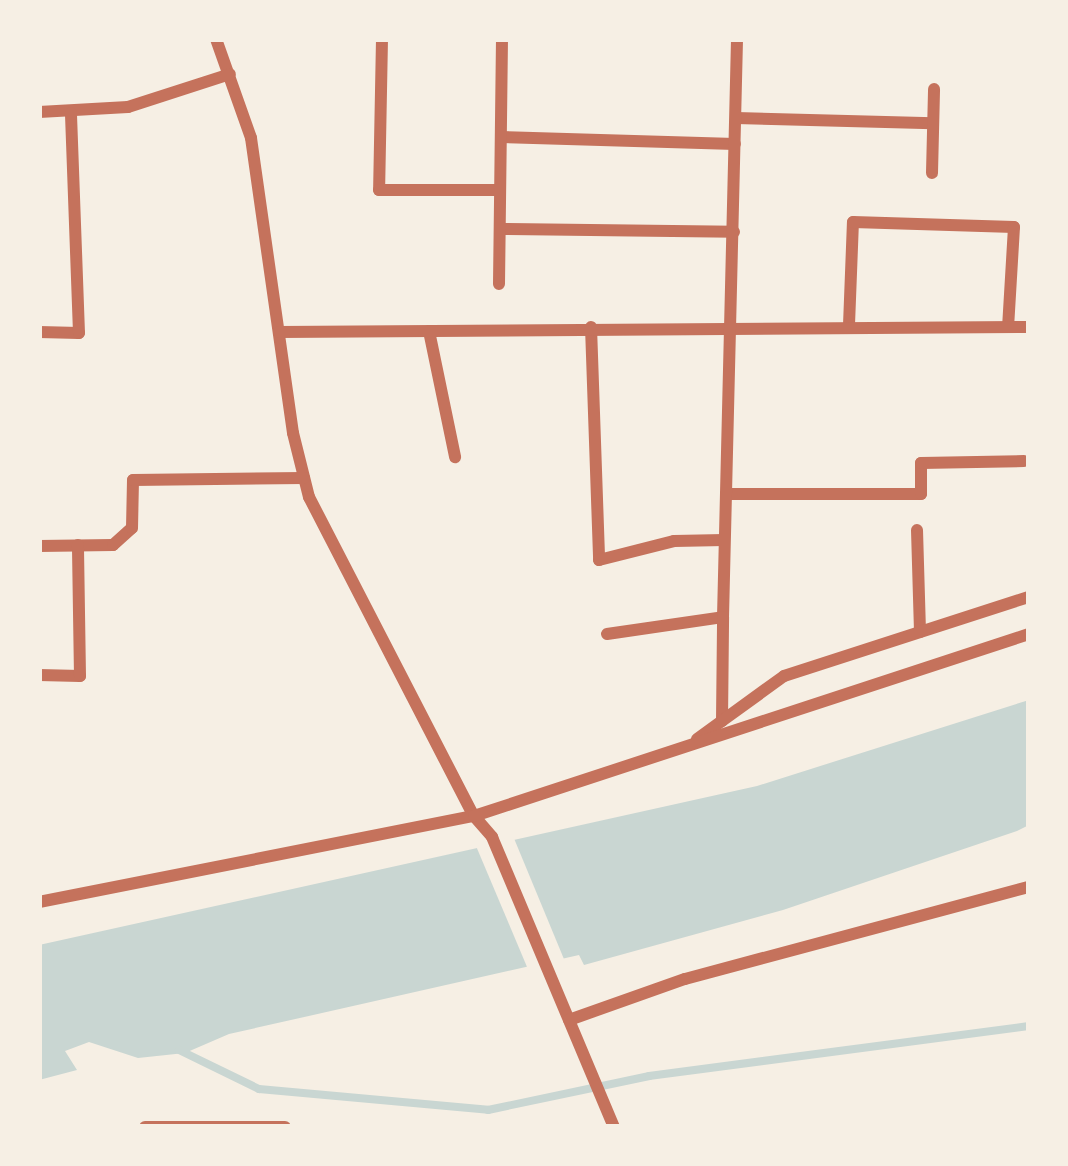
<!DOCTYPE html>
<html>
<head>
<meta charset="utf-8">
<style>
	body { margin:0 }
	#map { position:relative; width:1068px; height:1166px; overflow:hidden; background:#f6efe4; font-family:"Zilla Slab",serif }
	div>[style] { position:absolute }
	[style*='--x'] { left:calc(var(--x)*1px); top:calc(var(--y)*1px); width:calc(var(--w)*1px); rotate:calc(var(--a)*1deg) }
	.water>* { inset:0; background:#c9d6d2 }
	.pier>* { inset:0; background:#f6efe4 }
	.stream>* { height:8px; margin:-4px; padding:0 4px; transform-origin:4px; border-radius:4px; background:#c9d6d2 }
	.minor>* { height:12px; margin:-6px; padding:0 6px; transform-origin:6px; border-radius:6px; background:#c5725c }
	span { translate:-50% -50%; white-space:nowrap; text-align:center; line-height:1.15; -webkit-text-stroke:10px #f6efe4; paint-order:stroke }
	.frame { position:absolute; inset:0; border:42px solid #f6efe4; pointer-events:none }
</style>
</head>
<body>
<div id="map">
	<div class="water">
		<i style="clip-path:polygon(1029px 700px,1029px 825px,1017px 831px,783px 910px,584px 965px,579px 955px,229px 1034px,185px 1053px,138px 1058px,89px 1042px,65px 1051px,77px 1070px,39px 1080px,39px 945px,757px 786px)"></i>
	</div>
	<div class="pier">
		<i style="clip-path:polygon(513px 836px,566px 964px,530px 974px,476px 846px)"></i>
	</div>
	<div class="stream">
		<i style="--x:179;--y:1050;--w:89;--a:26"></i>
		<i style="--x:259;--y:1089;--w:230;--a:5.2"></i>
		<i style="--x:488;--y:1110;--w:165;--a:-11.9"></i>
		<i style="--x:649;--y:1076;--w:383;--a:-7.5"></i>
	</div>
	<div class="minor">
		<i style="--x:216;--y:39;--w:105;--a:70.5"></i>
		<i style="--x:251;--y:138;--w:298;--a:81.9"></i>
		<i style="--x:293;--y:433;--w:66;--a:76"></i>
		<i style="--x:309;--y:497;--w:359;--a:62.7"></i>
		<i style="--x:474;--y:816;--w:28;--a:49"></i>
		<i style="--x:492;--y:837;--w:315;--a:67.2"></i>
		<i style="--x:382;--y:39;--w:151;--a:91.1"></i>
		<i style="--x:379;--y:190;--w:121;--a:0"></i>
		<i style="--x:39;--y:112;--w:89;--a:-3.2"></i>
		<i style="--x:128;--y:107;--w:107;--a:-17.9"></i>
		<i style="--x:736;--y:118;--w:197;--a:1.5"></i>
		<i style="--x:501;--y:137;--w:234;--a:1.7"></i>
		<i style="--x:932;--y:173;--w:84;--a:-88.6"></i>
		<i style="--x:500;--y:229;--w:234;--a:0.7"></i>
		<i style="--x:499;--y:284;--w:245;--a:-89.3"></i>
		<i style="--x:849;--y:325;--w:103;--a:-87.8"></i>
		<i style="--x:853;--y:222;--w:161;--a:1.8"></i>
		<i style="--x:1014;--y:227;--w:100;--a:93.4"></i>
		<i style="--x:591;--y:327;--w:233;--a:88"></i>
		<i style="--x:599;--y:560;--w:77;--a:-14.2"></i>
		<i style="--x:674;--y:541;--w:50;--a:-1.1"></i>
		<i style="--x:429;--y:331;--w:129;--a:78.3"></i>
		<i style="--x:39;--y:332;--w:40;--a:1.4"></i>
		<i style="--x:79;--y:333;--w:220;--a:-92.1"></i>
		<i style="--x:279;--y:332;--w:750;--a:-0.38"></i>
		<i style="--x:726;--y:494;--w:195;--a:0"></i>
		<i style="--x:921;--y:494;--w:31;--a:-90"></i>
		<i style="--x:921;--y:463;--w:103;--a:-1.1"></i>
		<i style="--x:917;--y:530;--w:102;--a:88.3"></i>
		<i style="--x:39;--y:546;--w:74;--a:-0.8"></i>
		<i style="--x:113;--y:545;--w:25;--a:-42"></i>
		<i style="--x:132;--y:528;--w:48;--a:-88.8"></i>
		<i style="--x:133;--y:480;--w:171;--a:-0.7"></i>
		<i style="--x:607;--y:634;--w:117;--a:-8.3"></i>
		<i style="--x:723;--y:617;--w:578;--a:-88.61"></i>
		<i style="--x:39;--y:675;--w:41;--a:1.4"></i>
		<i style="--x:80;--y:676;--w:131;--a:-90.9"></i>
		<i style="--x:722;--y:721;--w:104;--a:-89.4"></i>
		<i style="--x:697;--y:739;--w:107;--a:-35.9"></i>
		<i style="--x:784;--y:676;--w:257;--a:-17.9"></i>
		<i style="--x:39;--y:902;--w:443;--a:-11.2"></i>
		<i style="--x:474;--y:816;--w:584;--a:-18.16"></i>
		<i style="--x:569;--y:1020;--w:123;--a:-19.5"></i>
		<i style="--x:685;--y:979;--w:356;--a:-15"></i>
		<i style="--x:145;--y:1127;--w:140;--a:0"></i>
	</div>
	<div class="frame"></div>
</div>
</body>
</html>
